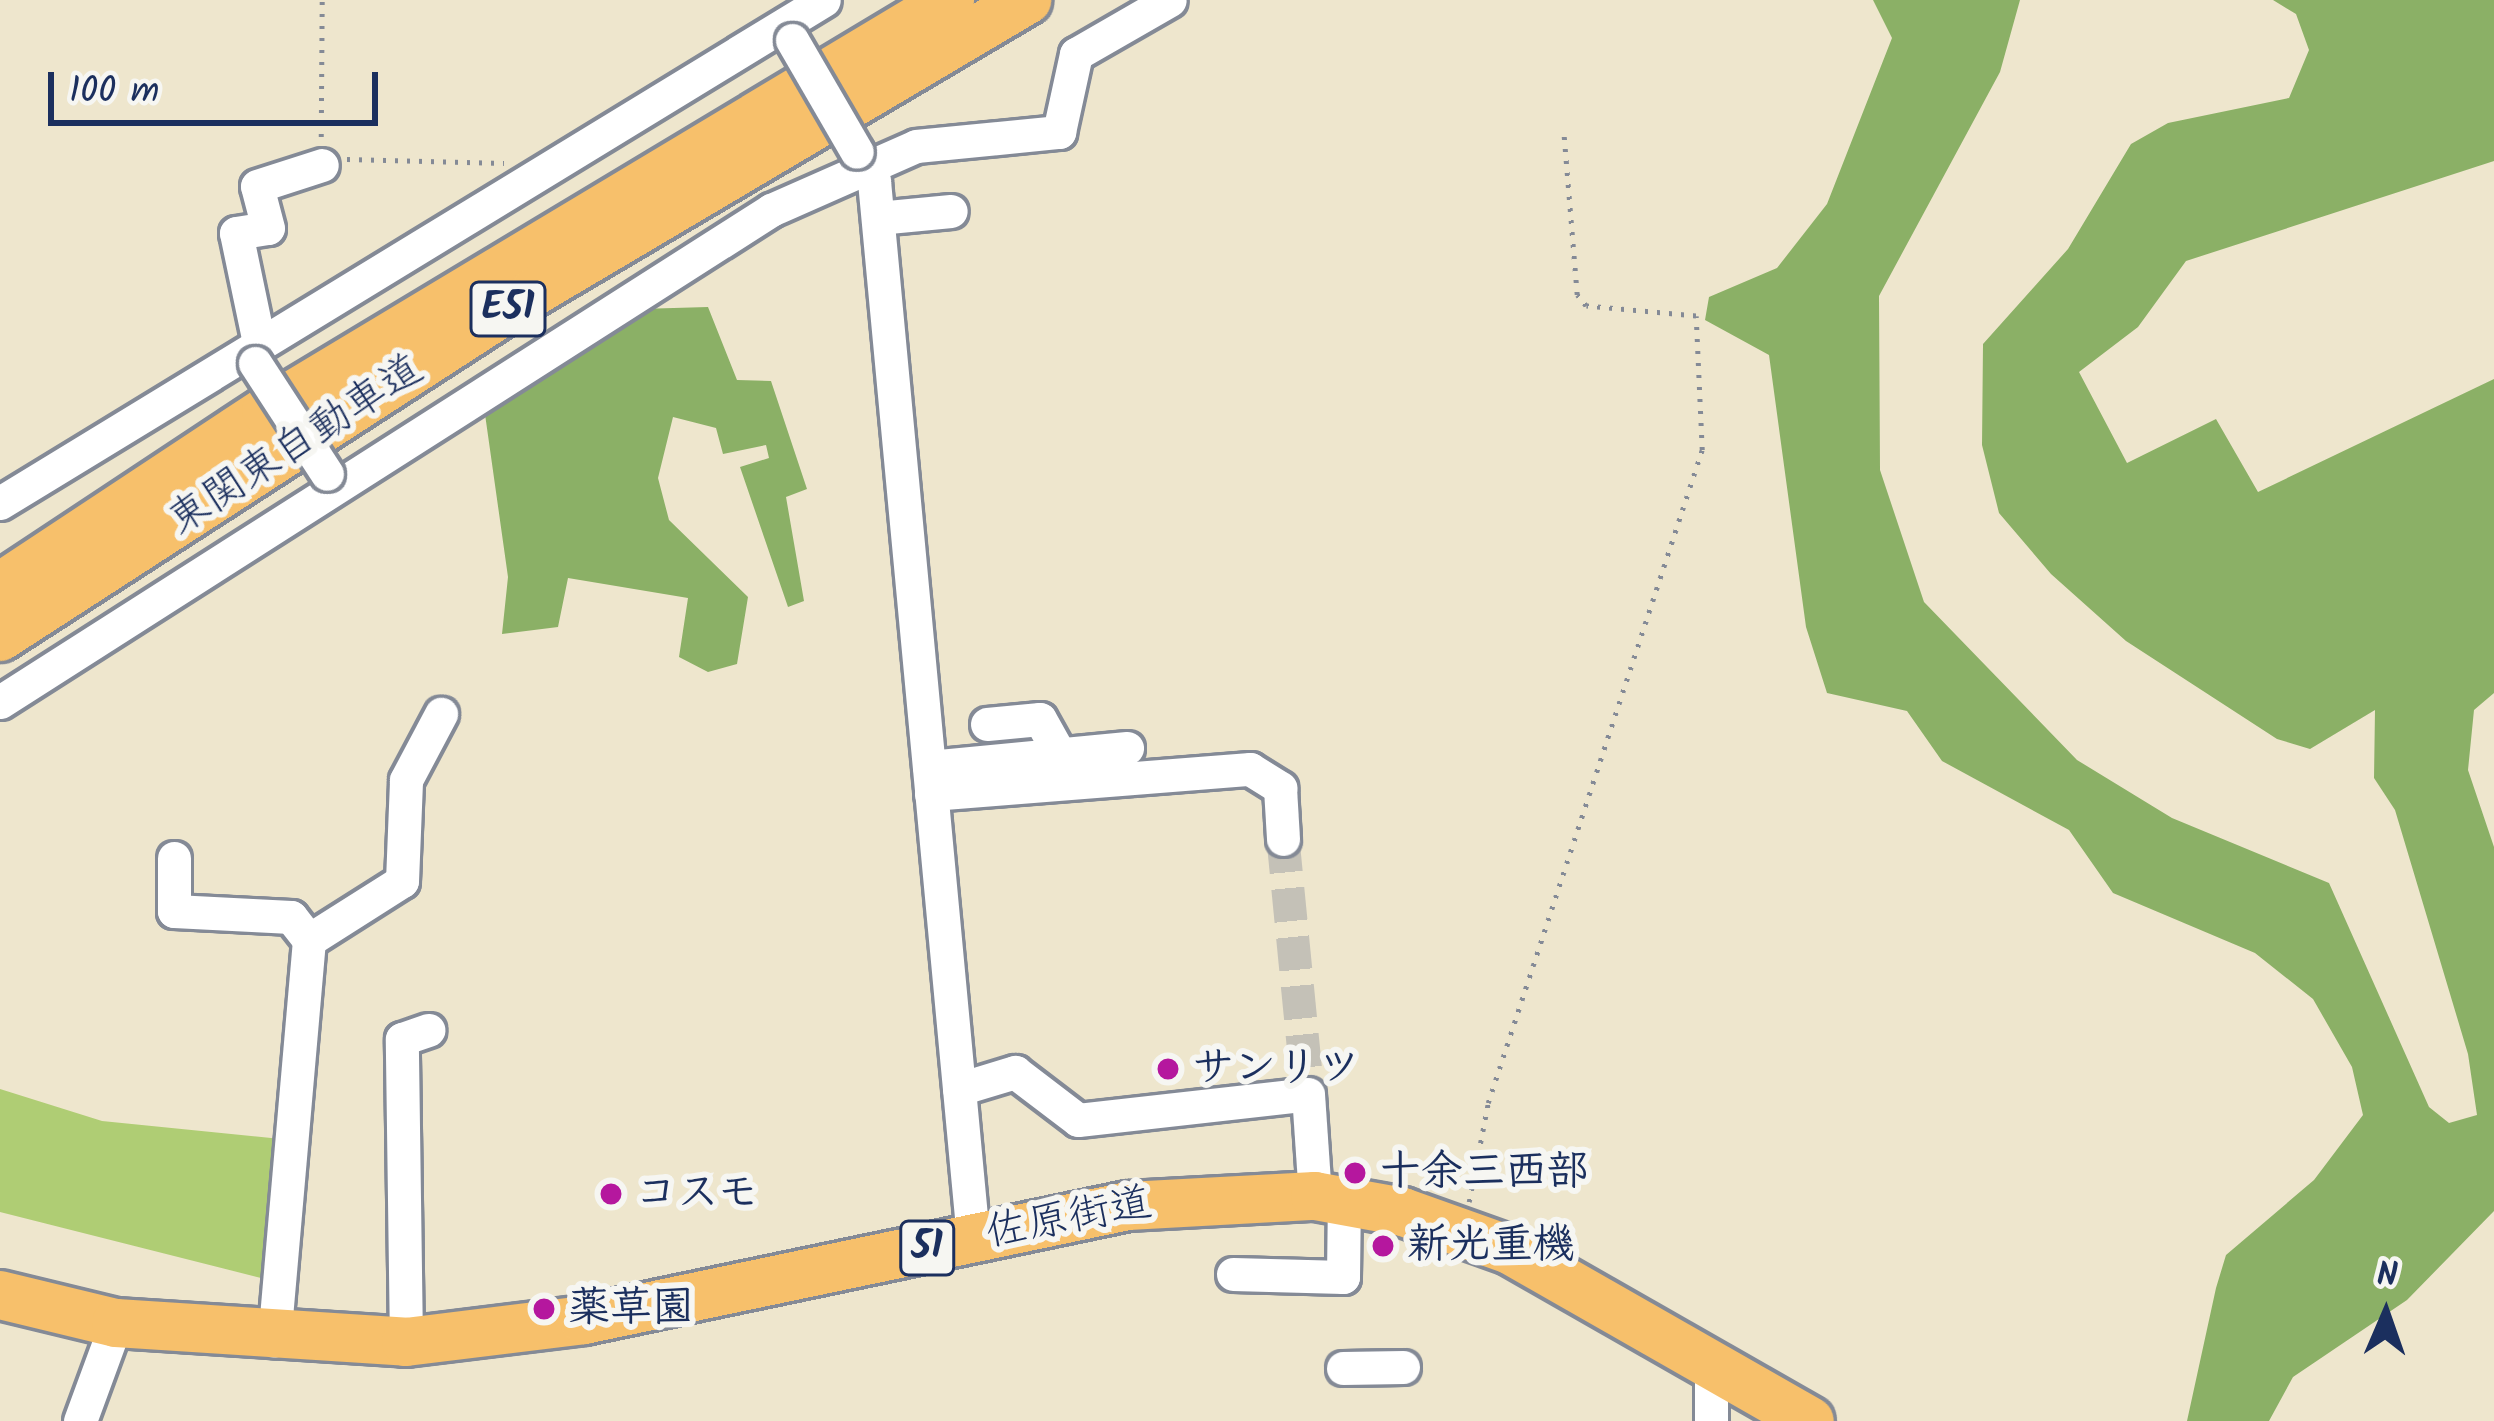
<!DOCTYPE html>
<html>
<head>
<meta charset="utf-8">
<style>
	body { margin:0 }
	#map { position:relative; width:2494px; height:1421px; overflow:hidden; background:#eee6cd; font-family:Kalam,"Klee One",sans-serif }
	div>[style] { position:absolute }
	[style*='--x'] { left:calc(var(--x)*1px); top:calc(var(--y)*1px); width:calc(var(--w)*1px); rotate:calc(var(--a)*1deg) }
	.green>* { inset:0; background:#afcd74 }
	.forest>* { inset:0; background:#8bb066 }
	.minor-tunnel>* { height:33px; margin-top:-16.5px; transform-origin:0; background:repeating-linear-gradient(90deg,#c4c1b7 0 33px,transparent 0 49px) }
	.path>* { height:4.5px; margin-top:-2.25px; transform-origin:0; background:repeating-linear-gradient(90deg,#848a96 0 3px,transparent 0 12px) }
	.roads { filter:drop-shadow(3px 0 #848a96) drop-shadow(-3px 0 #848a96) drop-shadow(0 3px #848a96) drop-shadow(0 -3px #848a96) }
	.minor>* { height:33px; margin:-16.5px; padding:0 16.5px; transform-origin:16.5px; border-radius:16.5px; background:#fff }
	.highway>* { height:48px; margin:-24px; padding:0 24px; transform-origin:24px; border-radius:24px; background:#f7c06b }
	.bridges { filter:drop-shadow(3px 0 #848a96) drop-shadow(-3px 0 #848a96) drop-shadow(0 3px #848a96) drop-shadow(0 -3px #848a96) }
	.minor-bridge>* { height:33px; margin:-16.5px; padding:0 16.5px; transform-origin:16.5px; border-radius:16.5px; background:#fff }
	.dots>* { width:33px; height:33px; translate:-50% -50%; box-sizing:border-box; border:6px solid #f6f6f2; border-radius:50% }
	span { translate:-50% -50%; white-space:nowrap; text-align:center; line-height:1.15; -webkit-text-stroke:12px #f6f6f2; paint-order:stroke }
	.shield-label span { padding:3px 9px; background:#f6f6f2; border:3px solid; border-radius:9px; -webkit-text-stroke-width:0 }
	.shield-label { font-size:39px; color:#1b2f5e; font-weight:700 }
	.street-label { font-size:42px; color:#1b2f5e }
	.poi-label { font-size:42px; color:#1b2f5e; font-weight:700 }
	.left { translate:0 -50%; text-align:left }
	.north { position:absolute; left:2326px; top:1253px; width:120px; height:120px; -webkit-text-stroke:9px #f6f6f2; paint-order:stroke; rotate:2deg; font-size:33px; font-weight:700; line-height:48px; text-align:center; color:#1b2f5e }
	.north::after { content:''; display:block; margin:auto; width:42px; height:54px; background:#1b2f5e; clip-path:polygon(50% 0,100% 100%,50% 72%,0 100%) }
	.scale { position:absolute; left:48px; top:72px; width:330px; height:54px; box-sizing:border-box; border:6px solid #1b2f5e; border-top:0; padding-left:15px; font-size:36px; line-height:42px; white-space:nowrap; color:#1b2f5e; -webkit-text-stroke:9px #f6f6f2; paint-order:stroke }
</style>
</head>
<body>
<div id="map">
	<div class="green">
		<i style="clip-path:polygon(0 1089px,102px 1121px,281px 1139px,269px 1280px,0 1212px)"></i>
	</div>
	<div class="forest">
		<i style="clip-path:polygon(1873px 0,2020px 0,2000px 72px,1879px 296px,1880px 470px,1924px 602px,2077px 760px,2172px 818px,2329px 883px,2429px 1107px,2449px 1123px,2477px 1115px,2468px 1054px,2395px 810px,2374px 778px,2375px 710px,2310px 749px,2277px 739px,2126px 641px,2051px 574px,1999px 513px,1982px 445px,1983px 344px,2068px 249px,2131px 144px,2168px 123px,2289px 98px,2309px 50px,2296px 14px,2273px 0,2494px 0,2494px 161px,2186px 261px,2138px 327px,2079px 372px,2127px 463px,2216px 419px,2258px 492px,2494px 379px,2494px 693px,2474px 710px,2468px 770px,2494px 847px,2494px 1211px,2407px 1300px,2293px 1377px,2269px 1421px,2187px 1421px,2216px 1288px,2226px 1255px,2314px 1180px,2363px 1115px,2352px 1067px,2313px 999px,2255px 953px,2113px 893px,2069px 830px,1942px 761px,1907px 711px,1827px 693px,1806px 627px,1769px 355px,1705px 320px,1709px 297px,1777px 268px,1827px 204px,1892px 38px)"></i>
		<i style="clip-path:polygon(708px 307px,737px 380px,771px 381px,807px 489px,786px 497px,804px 601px,788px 607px,740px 467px,769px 458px,766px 445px,723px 454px,716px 428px,673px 417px,658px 478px,669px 520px,748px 597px,737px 664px,708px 672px,679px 657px,688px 598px,568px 578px,558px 627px,502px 634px,508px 577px,483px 400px,639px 309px)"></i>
	</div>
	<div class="minor-tunnel">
		<i style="--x:1283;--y:839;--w:237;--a:84.4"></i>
	</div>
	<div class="path">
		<i style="--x:321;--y:137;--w:137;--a:-89.6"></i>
		<i style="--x:347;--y:159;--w:157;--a:1.5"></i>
		<i style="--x:1469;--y:1202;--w:101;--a:-79.1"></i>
		<i style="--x:1488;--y:1103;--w:687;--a:-71.86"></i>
		<i style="--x:1702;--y:450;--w:134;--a:-92.6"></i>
		<i style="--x:1696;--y:316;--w:110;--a:-174.8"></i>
		<i style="--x:1586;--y:306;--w:14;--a:-129"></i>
		<i style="--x:1577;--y:295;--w:160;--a:-94.7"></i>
	</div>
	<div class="roads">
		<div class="minor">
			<i style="--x:857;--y:152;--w:34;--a:60"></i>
			<i style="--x:874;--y:181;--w:1062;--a:84.65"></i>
			<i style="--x:878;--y:218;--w:73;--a:-5.5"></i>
			<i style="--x:258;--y:338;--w:107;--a:-101.8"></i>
			<i style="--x:236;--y:233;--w:32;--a:-9"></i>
			<i style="--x:268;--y:228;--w:43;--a:-104.7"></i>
			<i style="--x:257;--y:186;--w:68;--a:-17.9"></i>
			<i style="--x:0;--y:503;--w:965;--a:-31.4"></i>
			<i style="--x:0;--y:702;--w:915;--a:-32.54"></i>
			<i style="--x:771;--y:210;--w:158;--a:-23.8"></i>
			<i style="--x:916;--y:146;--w:144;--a:-5.6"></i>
			<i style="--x:1059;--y:132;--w:80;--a:-77.7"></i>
			<i style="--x:1076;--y:54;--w:108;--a:-29.9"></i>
			<i style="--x:987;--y:724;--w:53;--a:-5.4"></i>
			<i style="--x:1040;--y:719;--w:41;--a:60.9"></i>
			<i style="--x:929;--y:767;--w:199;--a:-5.5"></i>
			<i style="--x:931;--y:794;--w:320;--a:-4.5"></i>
			<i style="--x:1250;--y:769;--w:36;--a:32"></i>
			<i style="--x:1280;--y:788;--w:51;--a:86.6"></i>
			<i style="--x:174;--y:858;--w:53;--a:90"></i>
			<i style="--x:174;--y:911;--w:117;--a:2.9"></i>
			<i style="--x:291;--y:917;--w:29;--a:52"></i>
			<i style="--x:309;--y:940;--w:402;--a:95"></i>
			<i style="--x:309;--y:940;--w:110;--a:-32.4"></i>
			<i style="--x:402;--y:881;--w:101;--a:-87.7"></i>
			<i style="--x:406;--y:780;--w:75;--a:-62.1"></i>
			<i style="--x:959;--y:1089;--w:59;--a:-16.9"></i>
			<i style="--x:1015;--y:1072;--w:79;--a:37.3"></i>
			<i style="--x:1078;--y:1120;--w:231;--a:-6.4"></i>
			<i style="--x:1308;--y:1094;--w:102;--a:86.1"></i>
			<i style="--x:1233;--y:1274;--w:110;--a:1.6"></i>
			<i style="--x:1343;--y:1277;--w:77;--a:-89.3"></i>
			<i style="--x:406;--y:1342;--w:303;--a:-90.8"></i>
			<i style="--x:402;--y:1039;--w:28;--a:-19"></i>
			<i style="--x:1343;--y:1368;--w:60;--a:-1"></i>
			<i style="--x:80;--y:1421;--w:104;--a:-69.8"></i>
			<i style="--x:1711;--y:1421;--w:54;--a:-90"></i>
		</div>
		<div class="highway">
			<i style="--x:0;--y:587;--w:319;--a:-33.5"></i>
			<i style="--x:266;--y:411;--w:798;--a:-31"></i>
			<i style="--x:0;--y:637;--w:637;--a:-32.89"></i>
			<i style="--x:535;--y:291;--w:572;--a:-30.6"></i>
			<i style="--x:0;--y:1295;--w:119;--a:13.6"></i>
			<i style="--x:116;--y:1323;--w:291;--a:3.7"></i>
			<i style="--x:406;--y:1342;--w:179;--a:-7"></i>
			<i style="--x:584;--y:1320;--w:556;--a:-11.84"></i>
			<i style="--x:1128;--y:1206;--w:187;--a:-3.1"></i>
			<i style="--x:1315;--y:1196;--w:89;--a:10.3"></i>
			<i style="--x:1403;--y:1212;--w:114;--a:19.6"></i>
			<i style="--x:1510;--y:1250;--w:345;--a:29.7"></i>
		</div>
	</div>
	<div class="bridges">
		<div class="minor-bridge">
			<i style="--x:792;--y:40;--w:129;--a:59.9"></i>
			<i style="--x:255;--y:363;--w:132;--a:57"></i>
		</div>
	</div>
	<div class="dots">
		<i style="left:1168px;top:1069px;background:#b5179e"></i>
		<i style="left:1355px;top:1173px;background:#b5179e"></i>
		<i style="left:611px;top:1194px;background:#b5179e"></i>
		<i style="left:1383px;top:1246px;background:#b5179e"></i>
		<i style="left:544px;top:1309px;background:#b5179e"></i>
	</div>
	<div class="shield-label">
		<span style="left:508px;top:309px">E51</span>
		<span style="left:927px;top:1248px">51</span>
	</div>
	<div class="street-label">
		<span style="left:296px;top:446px;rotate:-33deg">東関東自動車道</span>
		<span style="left:1069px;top:1219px;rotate:-11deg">佐原街道</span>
	</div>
	<div class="poi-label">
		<span class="left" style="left:1192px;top:1069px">サンリツ</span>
		<span class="left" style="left:1379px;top:1173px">十余三西部</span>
		<span class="left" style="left:635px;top:1194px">コスモ</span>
		<span class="left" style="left:1407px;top:1246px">新光重機</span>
		<span class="left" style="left:568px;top:1309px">薬草園</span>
	</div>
	<div class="north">N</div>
	<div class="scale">100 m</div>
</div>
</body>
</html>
